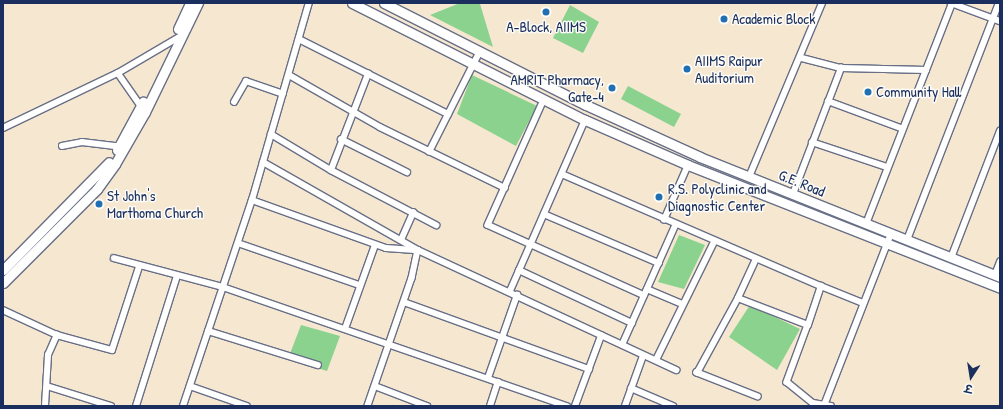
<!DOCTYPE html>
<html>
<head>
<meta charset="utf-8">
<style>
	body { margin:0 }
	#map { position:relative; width:1003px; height:409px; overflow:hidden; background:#f6e7d1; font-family:"Patrick Hand","Playpen Sans Deva",sans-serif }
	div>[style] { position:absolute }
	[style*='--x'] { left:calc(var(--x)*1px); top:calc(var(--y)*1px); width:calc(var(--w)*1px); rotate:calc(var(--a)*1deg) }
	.green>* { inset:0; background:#8ad28d }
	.roads { filter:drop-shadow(1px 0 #686f86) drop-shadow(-1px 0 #686f86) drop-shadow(0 1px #686f86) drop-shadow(0 -1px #686f86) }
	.street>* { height:5.5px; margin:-2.75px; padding:0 2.75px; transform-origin:2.75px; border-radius:2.75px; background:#fff }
	.primary>* { height:9px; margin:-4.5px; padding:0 4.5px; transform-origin:4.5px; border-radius:4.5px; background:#fff }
	.dots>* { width:11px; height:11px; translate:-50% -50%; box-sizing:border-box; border:2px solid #fdfcf7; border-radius:50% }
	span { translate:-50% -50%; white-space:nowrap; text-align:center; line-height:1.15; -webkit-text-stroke:3px #fdfcf7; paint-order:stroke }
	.poi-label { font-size:15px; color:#1b2f5e }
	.left { translate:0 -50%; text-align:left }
	.right { translate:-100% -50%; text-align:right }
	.street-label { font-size:15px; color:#1b2f5e }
	.frame { position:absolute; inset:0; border:4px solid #1b2f5e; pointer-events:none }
	.north { position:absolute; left:951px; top:357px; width:40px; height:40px; -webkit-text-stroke:3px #fdfcf7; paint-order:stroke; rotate:192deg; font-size:11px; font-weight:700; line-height:16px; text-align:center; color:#1b2f5e }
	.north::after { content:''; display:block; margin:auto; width:14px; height:18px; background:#1b2f5e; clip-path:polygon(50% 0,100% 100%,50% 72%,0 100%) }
</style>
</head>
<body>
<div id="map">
	<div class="green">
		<i style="clip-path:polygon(460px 3px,480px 4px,493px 47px,430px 15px)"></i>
		<i style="clip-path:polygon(570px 5px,599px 22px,583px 53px,553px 38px)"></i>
		<i style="clip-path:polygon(472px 75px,537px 106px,516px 146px,457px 114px)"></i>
		<i style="clip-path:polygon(628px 86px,681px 114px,674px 127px,621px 99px)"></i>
		<i style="clip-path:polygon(679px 235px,705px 245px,684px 289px,658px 282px)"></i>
		<i style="clip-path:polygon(750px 305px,800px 329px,777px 370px,729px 337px)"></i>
		<i style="clip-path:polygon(301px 325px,340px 336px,327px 371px,288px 359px)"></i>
	</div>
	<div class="roads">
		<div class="street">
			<i style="--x:951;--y:3;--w:52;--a:20.2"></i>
			<i style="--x:299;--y:39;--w:167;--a:26.7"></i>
			<i style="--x:802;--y:58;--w:40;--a:14.4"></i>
			<i style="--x:841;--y:68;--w:85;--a:1.3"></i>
			<i style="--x:118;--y:73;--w:40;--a:55.1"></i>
			<i style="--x:289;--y:75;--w:105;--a:29.7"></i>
			<i style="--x:380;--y:127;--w:139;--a:26"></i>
			<i style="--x:544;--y:100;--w:137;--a:114.1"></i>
			<i style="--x:488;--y:225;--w:171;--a:24.2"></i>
			<i style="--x:828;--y:101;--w:78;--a:20.3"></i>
			<i style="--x:234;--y:102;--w:24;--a:-60"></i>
			<i style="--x:246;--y:81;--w:39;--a:19"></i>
			<i style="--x:3;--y:128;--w:127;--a:-25.6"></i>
			<i style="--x:118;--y:73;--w:73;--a:-30.4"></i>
			<i style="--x:271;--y:134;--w:70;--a:31"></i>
			<i style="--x:331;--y:170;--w:119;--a:27.6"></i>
			<i style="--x:341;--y:139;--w:74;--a:26.6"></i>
			<i style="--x:812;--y:142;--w:79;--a:18.4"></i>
			<i style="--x:62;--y:146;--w:20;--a:-11"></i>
			<i style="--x:82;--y:142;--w:39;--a:7"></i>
			<i style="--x:429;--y:152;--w:111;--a:-63.2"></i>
			<i style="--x:263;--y:162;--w:178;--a:29.6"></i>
			<i style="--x:418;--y:250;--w:285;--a:24.9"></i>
			<i style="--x:331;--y:170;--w:103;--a:-68.9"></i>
			<i style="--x:562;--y:174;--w:282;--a:23.4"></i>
			<i style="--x:749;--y:177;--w:189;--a:-67.2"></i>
			<i style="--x:793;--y:194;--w:135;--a:-69.1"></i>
			<i style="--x:252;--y:200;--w:142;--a:19.7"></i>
			<i style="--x:386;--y:248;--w:32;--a:4"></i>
			<i style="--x:418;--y:250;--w:29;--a:102"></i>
			<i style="--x:412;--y:278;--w:135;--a:109"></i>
			<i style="--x:544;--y:214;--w:125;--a:23.1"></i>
			<i style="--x:664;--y:220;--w:60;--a:-66.4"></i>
			<i style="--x:866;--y:224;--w:237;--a:-68.7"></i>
			<i style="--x:401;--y:240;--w:30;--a:-66"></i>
			<i style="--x:907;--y:240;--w:254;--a:-68.8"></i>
			<i style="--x:238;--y:243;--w:128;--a:19.1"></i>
			<i style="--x:114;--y:258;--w:113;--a:14.9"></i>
			<i style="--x:223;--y:287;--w:364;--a:19.1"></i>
			<i style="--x:951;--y:258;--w:136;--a:-68.9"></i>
			<i style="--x:519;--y:270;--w:125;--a:25.1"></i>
			<i style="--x:995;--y:275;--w:14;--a:-69"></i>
			<i style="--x:647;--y:289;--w:38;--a:23"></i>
			<i style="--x:510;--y:291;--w:187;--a:-66.3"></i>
			<i style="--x:738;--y:298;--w:43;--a:-65.2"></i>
			<i style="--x:404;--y:302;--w:197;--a:19.9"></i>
			<i style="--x:3;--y:310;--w:60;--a:24.8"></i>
			<i style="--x:57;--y:335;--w:57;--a:15.3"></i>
			<i style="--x:112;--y:350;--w:87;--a:-72"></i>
			<i style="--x:808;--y:325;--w:61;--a:110.2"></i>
			<i style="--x:787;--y:382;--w:33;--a:39"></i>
			<i style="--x:813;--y:403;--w:18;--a:9"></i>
			<i style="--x:345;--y:329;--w:89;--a:-70.3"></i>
			<i style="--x:208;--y:331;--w:115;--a:17.2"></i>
			<i style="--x:622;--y:345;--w:130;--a:-66"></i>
			<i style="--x:656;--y:360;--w:131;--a:-63.8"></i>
			<i style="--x:488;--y:378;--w:88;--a:-70.7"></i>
			<i style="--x:47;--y:386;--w:67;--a:17.4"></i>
			<i style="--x:190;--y:386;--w:60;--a:19.3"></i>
			<i style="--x:375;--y:386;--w:56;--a:21"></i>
			<i style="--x:631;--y:388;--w:46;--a:23.2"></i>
			<i style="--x:758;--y:397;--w:66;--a:-158.5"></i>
			<i style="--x:697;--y:373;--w:85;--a:-61.3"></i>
			<i style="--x:738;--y:298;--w:75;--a:21.1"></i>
			<i style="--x:808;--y:325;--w:41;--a:-71.6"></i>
			<i style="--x:821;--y:286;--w:45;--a:22"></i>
			<i style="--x:825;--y:403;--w:181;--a:-68.7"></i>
			<i style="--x:45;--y:406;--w:51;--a:-86.6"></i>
			<i style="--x:48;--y:355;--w:22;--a:-66"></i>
			<i style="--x:136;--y:406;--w:136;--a:-72.5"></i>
			<i style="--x:183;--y:406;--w:217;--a:-71.5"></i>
			<i style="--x:252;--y:200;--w:205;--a:-73.9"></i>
			<i style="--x:490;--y:406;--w:25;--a:-72"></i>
			<i style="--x:575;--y:406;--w:75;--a:-69.6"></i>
			<i style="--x:625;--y:406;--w:53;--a:-70.2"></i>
		</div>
		<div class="primary">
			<i style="--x:352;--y:3;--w:261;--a:26.7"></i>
			<i style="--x:585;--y:120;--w:112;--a:23.6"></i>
			<i style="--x:688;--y:165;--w:335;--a:21.5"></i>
			<i style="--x:384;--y:3;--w:226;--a:26.8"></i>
			<i style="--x:586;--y:105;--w:125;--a:24.5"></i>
			<i style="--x:700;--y:157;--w:323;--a:21.8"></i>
			<i style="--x:178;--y:29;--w:29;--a:-65"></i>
			<i style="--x:117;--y:150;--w:55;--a:-61.6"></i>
			<i style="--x:3;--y:270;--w:151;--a:-45.5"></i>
			<i style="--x:3;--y:283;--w:133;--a:-45"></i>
			<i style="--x:97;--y:189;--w:31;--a:-54"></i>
			<i style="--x:115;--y:164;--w:60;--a:-60"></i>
			<i style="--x:145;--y:112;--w:121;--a:-64.1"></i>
		</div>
	</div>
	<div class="dots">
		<i style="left:546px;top:12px;background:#1f6fb2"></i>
		<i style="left:724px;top:19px;background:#1f6fb2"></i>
		<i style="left:687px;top:69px;background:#1f6fb2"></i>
		<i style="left:612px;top:88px;background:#1f6fb2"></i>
		<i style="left:868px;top:92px;background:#1f6fb2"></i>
		<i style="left:659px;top:197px;background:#1f6fb2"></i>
		<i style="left:99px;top:204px;background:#1f6fb2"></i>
	</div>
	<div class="poi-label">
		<span class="left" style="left:732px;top:19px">Academic Block</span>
		<span style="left:546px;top:27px">A-Block, AIIMS</span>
		<span class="left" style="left:695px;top:69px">AIIMS Raipur<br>Auditorium</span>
		<span class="right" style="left:604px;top:88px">AMRIT Pharmacy,<br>Gate-4</span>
		<span class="left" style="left:876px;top:92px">Community Hall</span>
		<span class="left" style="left:668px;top:197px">R.S. Polyclinic and<br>Diagnostic Center</span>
		<span class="left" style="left:107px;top:204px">St John's<br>Marthoma Church</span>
	</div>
	<div class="street-label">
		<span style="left:802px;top:183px;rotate:22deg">G.E. Road</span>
	</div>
	<div class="frame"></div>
	<div class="north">उ</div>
</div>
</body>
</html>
